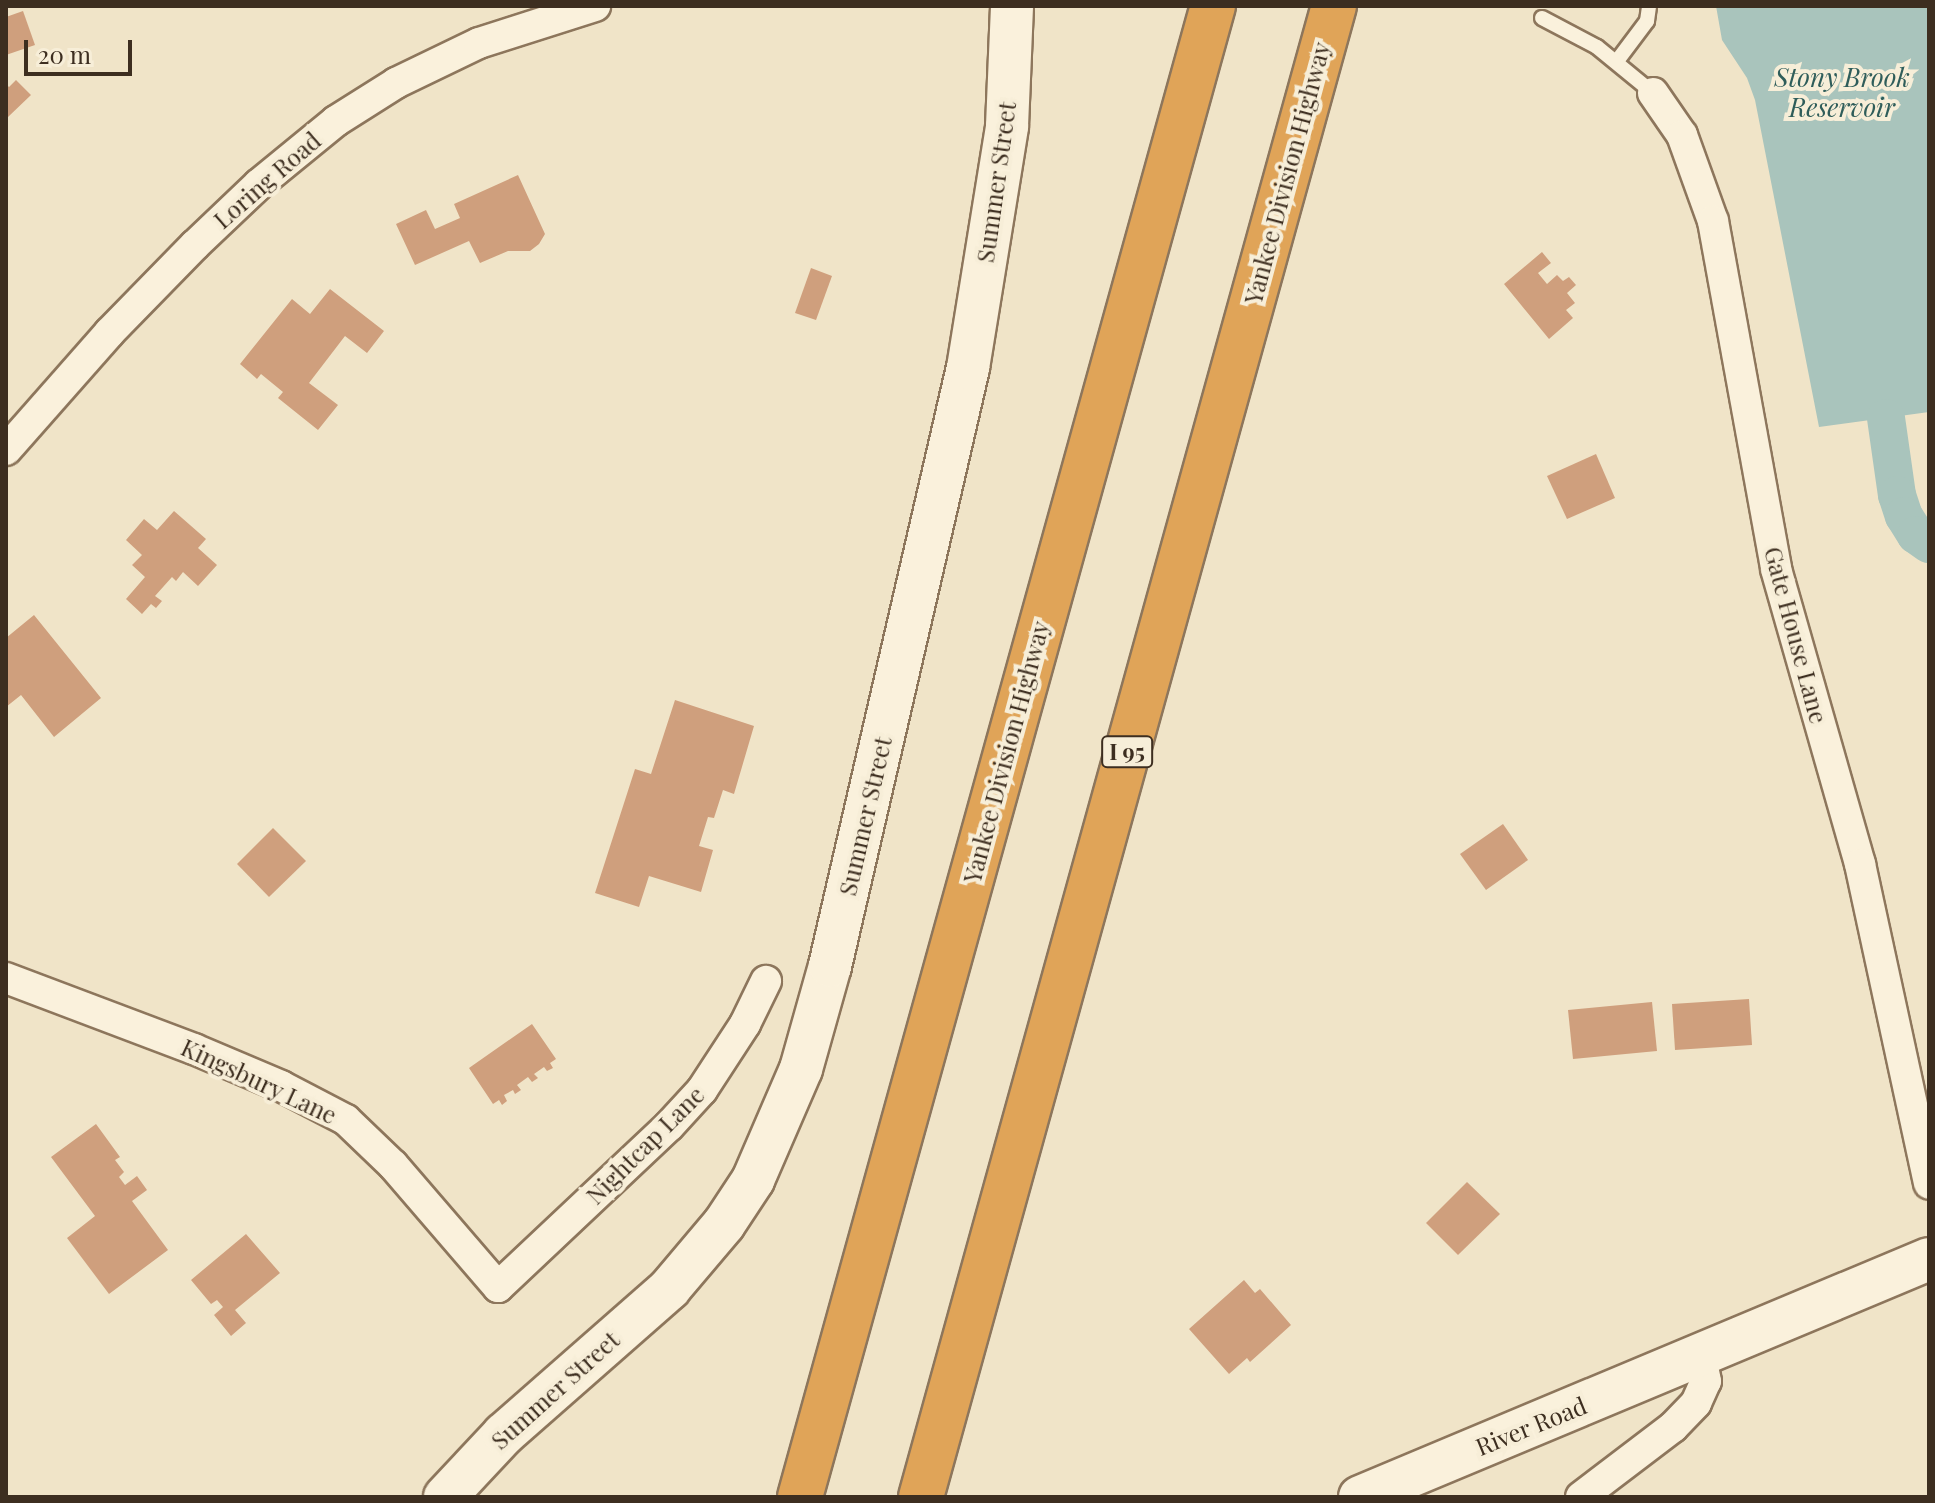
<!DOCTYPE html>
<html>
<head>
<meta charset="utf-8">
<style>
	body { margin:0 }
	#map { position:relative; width:1935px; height:1503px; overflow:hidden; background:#f0e4c8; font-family:"Playfair Display",serif }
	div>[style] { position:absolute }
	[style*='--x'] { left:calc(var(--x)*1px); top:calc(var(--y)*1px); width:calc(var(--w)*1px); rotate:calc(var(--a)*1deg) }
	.water>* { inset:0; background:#a9c4bc }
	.canal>* { height:38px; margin:-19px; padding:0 19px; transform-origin:19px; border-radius:19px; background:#a9c4bc }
	.building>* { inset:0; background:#cf9f7d }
	.roads { filter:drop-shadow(2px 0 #8d765c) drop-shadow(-2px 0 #8d765c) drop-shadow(0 2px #8d765c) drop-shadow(0 -2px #8d765c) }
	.lane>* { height:14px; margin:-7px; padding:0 7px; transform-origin:7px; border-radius:7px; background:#faf1dc }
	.street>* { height:30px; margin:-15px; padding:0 15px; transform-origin:15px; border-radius:15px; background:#faf1dc }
	.secondary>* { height:42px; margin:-21px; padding:0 21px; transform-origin:21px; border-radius:21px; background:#faf1dc }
	.highway>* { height:44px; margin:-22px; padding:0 22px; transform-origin:22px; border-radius:22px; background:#e0a458 }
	span { translate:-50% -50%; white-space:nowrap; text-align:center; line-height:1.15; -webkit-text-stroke:8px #f7eed8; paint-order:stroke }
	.shield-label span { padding:2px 6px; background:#f7eed8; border:2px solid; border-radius:6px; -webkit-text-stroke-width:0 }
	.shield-label { font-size:22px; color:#3d2e20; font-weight:700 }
	.street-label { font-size:24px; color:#3d2e20 }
	.water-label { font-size:26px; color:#2f5d5a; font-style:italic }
	.frame { position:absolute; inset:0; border:8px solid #3d2e20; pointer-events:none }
	.scale { position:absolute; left:24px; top:40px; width:108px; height:36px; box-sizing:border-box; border:4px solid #3d2e20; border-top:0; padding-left:10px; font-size:24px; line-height:28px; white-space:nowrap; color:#3d2e20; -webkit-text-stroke:6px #f7eed8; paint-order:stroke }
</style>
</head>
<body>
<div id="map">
	<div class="water">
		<i style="clip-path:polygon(1716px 6px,1929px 6px,1929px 412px,1819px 427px,1755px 100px,1747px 78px,1722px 40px)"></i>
	</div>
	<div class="canal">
		<i style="--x:1886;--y:418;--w:78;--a:81.9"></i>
		<i style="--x:1897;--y:495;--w:22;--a:72"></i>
		<i style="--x:1904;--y:516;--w:22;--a:58"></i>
		<i style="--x:1916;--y:535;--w:16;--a:35"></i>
	</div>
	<div class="building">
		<i style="clip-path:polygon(23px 11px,35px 45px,6px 55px,6px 17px)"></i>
		<i style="clip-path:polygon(16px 80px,31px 95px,8px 117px,6px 84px,9px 87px)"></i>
		<i style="clip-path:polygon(518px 175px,545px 234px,539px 244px,530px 251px,508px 251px,480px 263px,469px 241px,415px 265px,396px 224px,426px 210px,435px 229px,460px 218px,454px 204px)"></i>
		<i style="clip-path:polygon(1542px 252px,1551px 263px,1538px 273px,1547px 284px,1557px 275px,1563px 281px,1569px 277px,1576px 285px,1567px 293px,1575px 303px,1566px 310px,1573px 318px,1549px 339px,1504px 284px)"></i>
		<i style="clip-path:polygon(811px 268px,832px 276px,816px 320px,795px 313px)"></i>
		<i style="clip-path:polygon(330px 289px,384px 331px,367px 353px,345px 336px,309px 383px,338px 405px,318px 430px,278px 398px,283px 392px,261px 374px,257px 379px,240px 364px,292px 299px,310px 314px)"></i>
		<i style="clip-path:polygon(1596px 454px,1615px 498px,1567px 519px,1547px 476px)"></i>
		<i style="clip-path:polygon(174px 511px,206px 539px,198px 548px,217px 565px,198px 586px,183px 572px,176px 581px,172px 577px,155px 596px,162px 601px,156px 608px,151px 604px,142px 614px,126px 599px,145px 577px,132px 565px,142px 555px,126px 540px,144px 519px,157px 530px)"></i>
		<i style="clip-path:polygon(34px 615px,101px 698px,54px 737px,21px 695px,6px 707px,6px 638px)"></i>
		<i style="clip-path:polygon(675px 700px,754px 726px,734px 794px,723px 790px,714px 818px,708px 817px,699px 846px,713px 850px,701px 892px,649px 876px,639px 907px,595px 893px,635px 769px,651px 774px)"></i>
		<i style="clip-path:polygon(1503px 824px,1528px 860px,1486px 890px,1460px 854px)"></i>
		<i style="clip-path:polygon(273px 828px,306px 861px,269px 897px,237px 864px)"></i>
		<i style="clip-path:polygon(1749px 999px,1752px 1045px,1675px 1050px,1672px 1004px)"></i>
		<i style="clip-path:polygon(1652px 1002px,1657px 1051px,1573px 1059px,1568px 1010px)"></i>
		<i style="clip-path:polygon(532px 1024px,556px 1059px,550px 1063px,553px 1068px,547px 1071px,544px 1067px,534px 1074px,538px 1078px,532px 1082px,528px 1077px,517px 1085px,521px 1090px,515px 1094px,513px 1090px,504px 1095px,507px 1101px,502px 1105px,499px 1100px,493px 1104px,469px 1068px)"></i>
		<i style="clip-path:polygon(96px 1124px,120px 1157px,115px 1160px,124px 1172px,119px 1177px,125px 1185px,137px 1176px,147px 1190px,132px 1201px,168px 1250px,109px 1294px,67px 1238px,95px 1216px,51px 1157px)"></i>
		<i style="clip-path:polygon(1467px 1182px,1500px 1214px,1458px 1255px,1426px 1223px)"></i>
		<i style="clip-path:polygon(246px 1234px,280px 1273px,235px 1310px,246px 1323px,231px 1336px,214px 1315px,223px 1307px,217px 1300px,211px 1304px,191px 1280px)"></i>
		<i style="clip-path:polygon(1244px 1280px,1255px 1293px,1260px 1289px,1291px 1325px,1250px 1362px,1247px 1358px,1229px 1374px,1189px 1329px)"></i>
	</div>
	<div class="roads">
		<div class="lane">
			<i style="--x:1542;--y:18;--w:62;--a:27.8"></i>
			<i style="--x:1597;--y:47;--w:72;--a:39.4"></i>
			<i style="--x:1617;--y:61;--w:50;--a:-53.1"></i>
			<i style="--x:1647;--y:21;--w:15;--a:-82"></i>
		</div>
		<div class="street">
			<i style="--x:1653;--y:93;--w:51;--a:55.4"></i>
			<i style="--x:1682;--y:135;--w:91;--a:70.2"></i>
			<i style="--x:1713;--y:221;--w:354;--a:79.7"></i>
			<i style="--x:1776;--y:569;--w:307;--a:74.1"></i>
			<i style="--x:1860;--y:864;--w:327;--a:77.8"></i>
			<i style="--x:6;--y:450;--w:156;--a:-48.6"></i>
			<i style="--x:109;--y:333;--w:123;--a:-45.7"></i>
			<i style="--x:195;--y:245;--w:88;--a:-43.6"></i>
			<i style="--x:259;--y:184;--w:99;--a:-39.3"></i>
			<i style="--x:336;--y:121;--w:71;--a:-32.3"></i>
			<i style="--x:396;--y:83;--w:92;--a:-25.7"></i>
			<i style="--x:479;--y:43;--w:122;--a:-17.7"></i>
			<i style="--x:6;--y:978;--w:201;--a:20.7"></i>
			<i style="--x:194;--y:1049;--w:95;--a:23"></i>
			<i style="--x:281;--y:1086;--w:73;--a:27.6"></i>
			<i style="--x:346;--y:1120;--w:65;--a:43.8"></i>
			<i style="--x:393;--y:1165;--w:161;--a:49.3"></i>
			<i style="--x:498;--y:1287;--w:235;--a:-43.3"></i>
			<i style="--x:669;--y:1126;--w:49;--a:-47.5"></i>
			<i style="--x:702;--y:1090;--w:79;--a:-56.9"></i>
			<i style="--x:745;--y:1024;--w:48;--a:-64"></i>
			<i style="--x:1581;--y:1497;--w:116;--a:-37.3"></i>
			<i style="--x:1673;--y:1427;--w:33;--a:-46"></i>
			<i style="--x:1696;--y:1403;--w:24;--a:-66"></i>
			<i style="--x:1706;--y:1381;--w:25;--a:-102"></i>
		</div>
		<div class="secondary">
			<i style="--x:445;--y:1497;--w:86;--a:-46.9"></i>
			<i style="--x:504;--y:1434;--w:220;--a:-41.3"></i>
			<i style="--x:669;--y:1289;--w:85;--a:-49.8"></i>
			<i style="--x:724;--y:1224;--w:53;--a:-56.6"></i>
			<i style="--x:753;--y:1180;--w:121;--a:-66.6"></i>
			<i style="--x:801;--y:1069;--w:107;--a:-74.3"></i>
			<i style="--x:830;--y:966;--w:614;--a:-77.01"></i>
			<i style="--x:968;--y:368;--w:245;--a:-80.8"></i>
			<i style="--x:1007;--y:126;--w:120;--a:-87.6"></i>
			<i style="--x:1360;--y:1497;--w:617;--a:-22.7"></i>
		</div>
		<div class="highway">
			<i style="--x:800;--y:1497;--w:1547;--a:-74.52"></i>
			<i style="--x:921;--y:1497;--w:1547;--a:-74.52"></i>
		</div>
	</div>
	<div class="shield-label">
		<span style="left:1127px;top:752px">I 95</span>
	</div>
	<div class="street-label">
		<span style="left:1287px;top:173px;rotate:-75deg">Yankee Division Highway</span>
		<span style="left:267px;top:180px;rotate:-41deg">Loring Road</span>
		<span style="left:996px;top:182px;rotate:-82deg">Summer Street</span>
		<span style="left:1796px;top:635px;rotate:75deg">Gate House Lane</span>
		<span style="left:1006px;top:752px;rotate:-75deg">Yankee Division Highway</span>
		<span style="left:865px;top:816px;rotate:-77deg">Summer Street</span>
		<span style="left:259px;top:1081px;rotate:25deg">Kingsbury Lane</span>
		<span style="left:645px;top:1145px;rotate:-45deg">Nightcap Lane</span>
		<span style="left:555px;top:1390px;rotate:-42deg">Summer Street</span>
		<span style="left:1531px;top:1426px;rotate:-22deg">River Road</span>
	</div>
	<div class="water-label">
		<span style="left:1842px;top:92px">Stony Brook<br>Reservoir</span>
	</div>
	<div class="frame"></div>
	<div class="scale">20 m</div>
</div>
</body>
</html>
